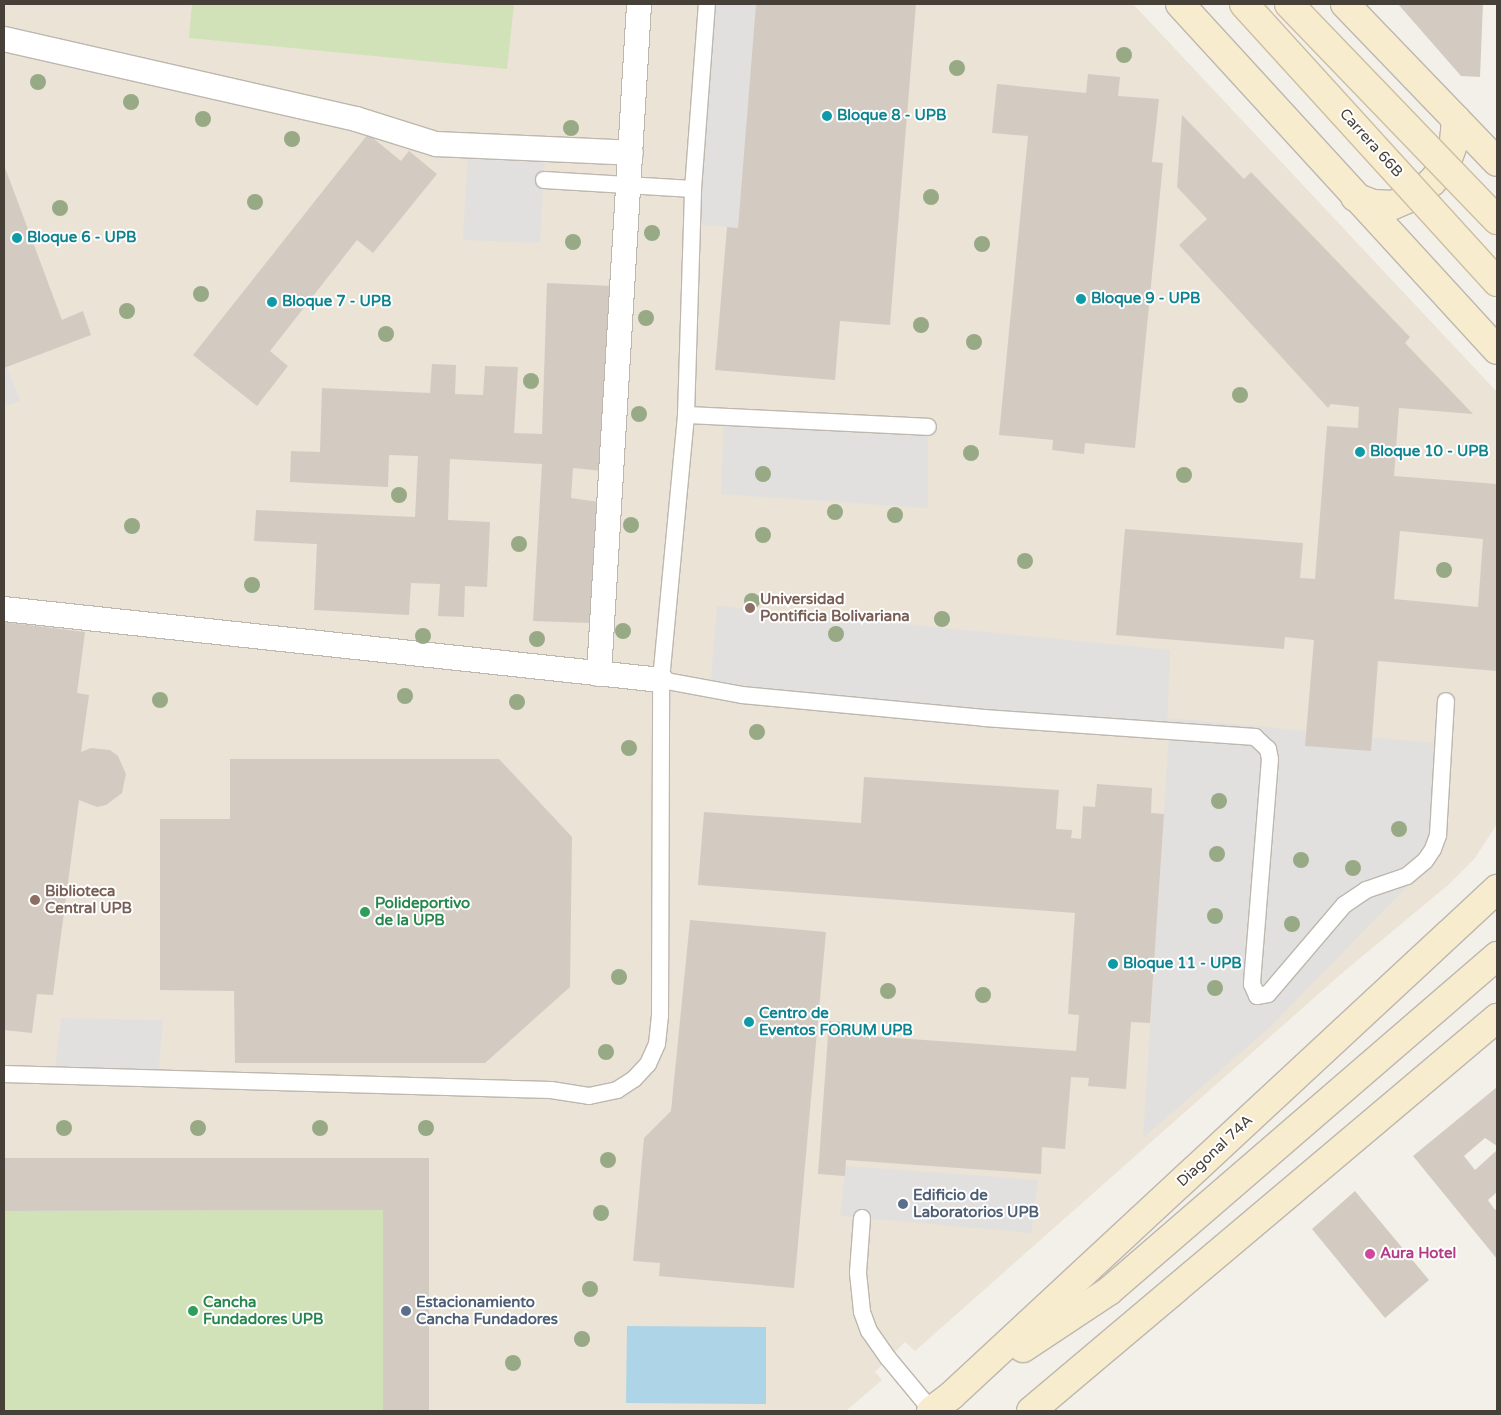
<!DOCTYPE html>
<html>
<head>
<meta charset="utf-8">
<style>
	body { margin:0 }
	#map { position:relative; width:1501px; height:1415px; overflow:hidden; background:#f3f0ea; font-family:"Varela Round",sans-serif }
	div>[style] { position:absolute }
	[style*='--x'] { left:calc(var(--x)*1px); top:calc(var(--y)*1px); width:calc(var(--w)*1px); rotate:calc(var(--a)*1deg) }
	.education>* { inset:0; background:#eae3d6 }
	.green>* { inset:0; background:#d2e2b8 }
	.parking>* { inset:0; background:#e2e0de }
	.water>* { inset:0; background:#aed4e8 }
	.building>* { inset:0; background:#d3cbc1 }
	.roads { filter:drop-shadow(1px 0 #bdb7ae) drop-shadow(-1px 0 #bdb7ae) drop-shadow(0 1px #bdb7ae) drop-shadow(0 -1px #bdb7ae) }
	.service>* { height:16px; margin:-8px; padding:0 8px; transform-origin:8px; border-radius:8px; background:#fff }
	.pedestrian>* { height:24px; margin:-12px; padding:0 12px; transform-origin:12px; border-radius:12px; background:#fff }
	.secondary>* { height:28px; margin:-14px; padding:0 14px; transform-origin:14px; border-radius:14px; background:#f8eccf }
	.bridges { filter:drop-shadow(1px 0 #cdbe9f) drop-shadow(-1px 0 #cdbe9f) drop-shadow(0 1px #cdbe9f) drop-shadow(0 -1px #cdbe9f) }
	.secondary-bridge>* { height:28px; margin:-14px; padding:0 14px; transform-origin:14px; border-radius:14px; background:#f8eccf }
	.trees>* { width:16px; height:16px; margin:-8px; border-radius:50%; background:#98aa85 }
	.dots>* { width:14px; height:14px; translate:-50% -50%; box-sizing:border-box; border:2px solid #fff; border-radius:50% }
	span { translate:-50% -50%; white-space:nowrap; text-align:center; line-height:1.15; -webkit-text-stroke:4px #fff; paint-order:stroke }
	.culture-label { font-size:15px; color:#0d838f; font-weight:700 }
	.left { translate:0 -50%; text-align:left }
	.street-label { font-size:15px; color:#464039 }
	.education-label { font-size:15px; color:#785e54; font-weight:700 }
	.leisure-label { font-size:15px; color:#27864d; font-weight:700 }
	.service-label { font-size:15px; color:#4e5e75; font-weight:700 }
	.hotel-label { font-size:15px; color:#b23c85; font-weight:700 }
	.frame { position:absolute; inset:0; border:5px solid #464039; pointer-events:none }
</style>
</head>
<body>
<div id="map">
	<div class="education">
		<i style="clip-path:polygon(4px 4px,1133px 4px,1497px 392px,1497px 824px,1475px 858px,1448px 885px,1341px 974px,915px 1351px,905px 1342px,875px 1372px,882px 1380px,846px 1411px,4px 1411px)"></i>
	</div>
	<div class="green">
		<i style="clip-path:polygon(192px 4px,514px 4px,507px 69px,189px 38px)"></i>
		<i style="clip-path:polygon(383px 1210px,383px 1411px,4px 1411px,4px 1211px)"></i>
	</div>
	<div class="parking">
		<i style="clip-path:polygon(707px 4px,756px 4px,738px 228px,692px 224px)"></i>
		<i style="clip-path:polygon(468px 153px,545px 158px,540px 243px,463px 240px)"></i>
		<i style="clip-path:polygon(4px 359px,20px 401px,4px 406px)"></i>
		<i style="clip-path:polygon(724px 417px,928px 427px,928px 508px,721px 494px)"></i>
		<i style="clip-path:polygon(717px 606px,1170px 650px,1167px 730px,710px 691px)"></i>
		<i style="clip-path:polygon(1170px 718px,1444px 744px,1437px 856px,1269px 1028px,1143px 1138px)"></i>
		<i style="clip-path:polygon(61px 1018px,163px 1020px,158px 1079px,54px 1076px)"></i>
		<i style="clip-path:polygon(846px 1166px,1038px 1180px,1031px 1233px,840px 1216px)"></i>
	</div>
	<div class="water">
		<i style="clip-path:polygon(627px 1326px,766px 1327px,766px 1404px,626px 1403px)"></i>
	</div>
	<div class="building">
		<i style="clip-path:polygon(756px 4px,916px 4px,890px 325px,840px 321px,835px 380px,715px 370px,727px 227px,738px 228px)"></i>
		<i style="clip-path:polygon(1398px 4px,1483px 4px,1480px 77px,1461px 76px)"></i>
		<i style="clip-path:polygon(1088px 74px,1120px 77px,1118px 96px,1159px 99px,1152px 162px,1163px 163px,1135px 448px,1085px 443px,1084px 454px,1052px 450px,1053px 440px,999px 435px,1028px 136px,992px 133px,997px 84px,1086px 93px)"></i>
		<i style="clip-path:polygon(evenodd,1182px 115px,1244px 179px,1251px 172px,1410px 337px,1405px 343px,1473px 414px,1399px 408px,1394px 476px,1497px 484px,1497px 671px,1378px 661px,1371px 751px,1305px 746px,1314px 640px,1285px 637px,1284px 649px,1116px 635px,1125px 529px,1303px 543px,1300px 578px,1315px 579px,1327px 426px,1358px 428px,1359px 407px,1331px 404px,1328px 408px,1179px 245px,1207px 219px,1177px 187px,1182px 115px,1400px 531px,1483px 539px,1478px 607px,1394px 599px,1400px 531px)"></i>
		<i style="clip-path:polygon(368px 134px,401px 161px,409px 151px,437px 174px,373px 253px,357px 240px,270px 351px,288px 366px,257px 406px,193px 355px)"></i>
		<i style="clip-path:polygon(4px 165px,62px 320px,83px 311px,91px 335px,4px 368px)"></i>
		<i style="clip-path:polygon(547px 283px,612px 286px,603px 471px,573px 468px,571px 498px,599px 502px,590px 623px,533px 621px,542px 464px,450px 459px,448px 520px,490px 522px,487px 587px,465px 586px,464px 617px,438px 616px,440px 584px,411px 583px,409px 615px,314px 610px,317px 544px,254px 541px,256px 510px,415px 517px,418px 456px,389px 455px,388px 487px,290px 482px,291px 451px,320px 452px,322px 388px,430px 393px,432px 364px,456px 365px,455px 394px,483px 395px,485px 366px,518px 367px,514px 433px,542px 434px)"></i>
		<i style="clip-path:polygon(4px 622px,85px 632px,77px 693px,89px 695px,81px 752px,91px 748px,110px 750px,118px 756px,126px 774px,122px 793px,106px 805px,97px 807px,79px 800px,53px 995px,37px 994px,32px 1033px,4px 1030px)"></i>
		<i style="clip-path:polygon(230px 759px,499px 759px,572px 837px,570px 987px,485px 1063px,235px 1063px,234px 991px,160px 990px,160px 819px,230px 819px)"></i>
		<i style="clip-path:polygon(864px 777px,1059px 790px,1056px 829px,1072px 830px,1071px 838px,1081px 839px,1083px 806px,1095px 807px,1097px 784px,1152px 788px,1151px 813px,1164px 814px,1150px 1023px,1131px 1022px,1126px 1089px,1088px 1086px,1089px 1078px,1071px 1077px,1065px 1149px,1042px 1147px,1041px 1174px,846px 1160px,845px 1176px,818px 1174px,829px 1021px,856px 1023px,855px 1035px,1076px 1051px,1079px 1015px,1068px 1014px,1075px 913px,698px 885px,704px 812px,861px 823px)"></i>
		<i style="clip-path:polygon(690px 920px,826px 932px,794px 1288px,659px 1276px,660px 1263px,633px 1261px,644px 1138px,671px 1111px)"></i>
		<i style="clip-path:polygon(1497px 1087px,1497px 1146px,1485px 1138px,1464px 1156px,1475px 1170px,1497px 1150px,1497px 1192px,1488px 1200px,1495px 1210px,1497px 1208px,1497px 1259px,1413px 1156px)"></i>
		<i style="clip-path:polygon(4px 1158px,429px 1158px,429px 1411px,383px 1411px,383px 1210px,4px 1211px)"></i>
		<i style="clip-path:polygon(1355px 1191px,1429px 1280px,1385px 1318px,1312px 1229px)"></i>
	</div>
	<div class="roads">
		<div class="service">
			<i style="--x:544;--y:180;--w:149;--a:3.5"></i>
			<i style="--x:686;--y:415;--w:242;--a:2.8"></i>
			<i style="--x:661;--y:680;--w:82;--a:10.5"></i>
			<i style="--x:742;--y:695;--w:243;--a:5.4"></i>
			<i style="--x:984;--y:718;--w:272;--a:4"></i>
			<i style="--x:1255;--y:737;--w:18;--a:43"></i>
			<i style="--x:1268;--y:749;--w:10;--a:79"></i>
			<i style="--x:1270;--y:759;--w:226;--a:94.6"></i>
			<i style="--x:1252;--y:984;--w:13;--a:67"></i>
			<i style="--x:1257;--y:996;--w:11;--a:-10"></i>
			<i style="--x:1268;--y:994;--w:117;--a:-49.5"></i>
			<i style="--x:1344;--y:905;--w:27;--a:-34"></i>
			<i style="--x:1366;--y:890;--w:43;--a:-18.9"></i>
			<i style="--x:1407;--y:876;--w:23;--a:-40"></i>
			<i style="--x:1425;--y:861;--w:14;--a:-56"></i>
			<i style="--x:1433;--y:849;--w:15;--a:-70"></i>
			<i style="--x:1438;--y:835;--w:134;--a:-86.6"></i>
			<i style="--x:4;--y:1074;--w:547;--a:1.68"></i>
			<i style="--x:551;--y:1090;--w:38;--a:9"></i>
			<i style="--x:589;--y:1096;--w:29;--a:-12"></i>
			<i style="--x:617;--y:1090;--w:20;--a:-33"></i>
			<i style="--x:634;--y:1079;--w:21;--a:-47"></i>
			<i style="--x:648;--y:1064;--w:22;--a:-66"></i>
			<i style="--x:657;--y:1044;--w:28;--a:-84"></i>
			<i style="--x:660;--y:1016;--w:336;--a:-89.8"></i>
			<i style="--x:661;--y:680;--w:266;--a:-84.6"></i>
			<i style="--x:686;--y:415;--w:226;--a:-88.2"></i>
			<i style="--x:693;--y:189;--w:186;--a:-85.7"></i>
			<i style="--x:862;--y:1218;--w:55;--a:94.2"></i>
			<i style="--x:858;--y:1273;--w:39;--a:84"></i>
			<i style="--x:862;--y:1312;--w:20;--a:70"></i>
			<i style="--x:869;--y:1331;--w:33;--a:55"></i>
			<i style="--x:888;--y:1358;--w:69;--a:50.3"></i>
		</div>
		<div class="pedestrian">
			<i style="--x:4;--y:39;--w:361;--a:12.8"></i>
			<i style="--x:356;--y:119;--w:84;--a:17.4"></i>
			<i style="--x:436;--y:144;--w:195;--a:2.6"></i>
			<i style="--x:4;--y:609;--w:661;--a:6.17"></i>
			<i style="--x:599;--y:674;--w:671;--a:-86.58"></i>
		</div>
		<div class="secondary">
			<i style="--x:1180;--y:4;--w:469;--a:47.5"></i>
			<i style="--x:1345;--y:4;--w:219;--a:46.1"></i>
			<i style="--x:1355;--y:197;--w:19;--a:21"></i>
			<i style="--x:1373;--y:204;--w:20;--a:3"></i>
			<i style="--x:1393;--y:205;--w:23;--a:-23"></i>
			<i style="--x:1414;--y:196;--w:23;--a:-38"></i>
			<i style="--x:1432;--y:182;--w:23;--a:-52"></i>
			<i style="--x:1446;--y:164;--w:23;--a:-70"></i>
			<i style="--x:1454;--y:142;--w:23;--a:-85"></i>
			<i style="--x:1023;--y:1348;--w:103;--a:-33.5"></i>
			<i style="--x:1109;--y:1291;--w:513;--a:-40.81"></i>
			<i style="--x:931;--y:1411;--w:26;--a:-37"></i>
			<i style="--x:952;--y:1395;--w:744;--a:-42.87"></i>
			<i style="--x:1031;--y:1411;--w:610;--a:-40.14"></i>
		</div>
	</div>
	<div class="bridges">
		<div class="secondary-bridge">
			<i style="--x:1244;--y:4;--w:376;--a:47.7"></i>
			<i style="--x:1289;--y:4;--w:300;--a:46.1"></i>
		</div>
	</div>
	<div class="trees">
		<i style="left:1124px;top:55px"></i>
		<i style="left:957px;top:68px"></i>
		<i style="left:38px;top:82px"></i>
		<i style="left:131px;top:102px"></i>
		<i style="left:203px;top:119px"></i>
		<i style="left:571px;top:128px"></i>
		<i style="left:292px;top:139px"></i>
		<i style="left:931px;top:197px"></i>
		<i style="left:255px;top:202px"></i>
		<i style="left:60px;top:208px"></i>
		<i style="left:652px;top:233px"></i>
		<i style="left:573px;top:242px"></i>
		<i style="left:982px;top:244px"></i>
		<i style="left:201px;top:294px"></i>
		<i style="left:127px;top:311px"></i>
		<i style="left:646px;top:318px"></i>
		<i style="left:921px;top:325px"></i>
		<i style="left:386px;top:334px"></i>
		<i style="left:974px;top:342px"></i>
		<i style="left:531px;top:381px"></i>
		<i style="left:1240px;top:395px"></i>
		<i style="left:639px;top:414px"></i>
		<i style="left:971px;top:453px"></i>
		<i style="left:763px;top:474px"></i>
		<i style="left:1184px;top:475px"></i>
		<i style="left:399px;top:495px"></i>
		<i style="left:835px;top:512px"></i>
		<i style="left:895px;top:515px"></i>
		<i style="left:631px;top:525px"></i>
		<i style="left:132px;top:526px"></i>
		<i style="left:763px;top:535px"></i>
		<i style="left:519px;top:544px"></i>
		<i style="left:1025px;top:561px"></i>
		<i style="left:1444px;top:570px"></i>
		<i style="left:252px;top:585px"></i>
		<i style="left:752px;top:601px"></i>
		<i style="left:942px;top:619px"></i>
		<i style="left:623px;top:631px"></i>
		<i style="left:836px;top:634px"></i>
		<i style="left:423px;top:636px"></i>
		<i style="left:537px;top:639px"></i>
		<i style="left:405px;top:696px"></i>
		<i style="left:160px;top:700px"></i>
		<i style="left:517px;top:702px"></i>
		<i style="left:757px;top:732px"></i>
		<i style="left:629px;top:748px"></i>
		<i style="left:1219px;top:801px"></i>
		<i style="left:1399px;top:829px"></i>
		<i style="left:1217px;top:854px"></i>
		<i style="left:1301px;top:860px"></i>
		<i style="left:1353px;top:868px"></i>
		<i style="left:1215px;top:916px"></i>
		<i style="left:1292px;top:924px"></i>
		<i style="left:619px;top:977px"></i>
		<i style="left:1215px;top:988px"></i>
		<i style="left:888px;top:991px"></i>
		<i style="left:983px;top:995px"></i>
		<i style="left:606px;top:1052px"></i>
		<i style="left:64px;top:1128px"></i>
		<i style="left:198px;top:1128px"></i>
		<i style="left:320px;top:1128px"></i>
		<i style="left:426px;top:1128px"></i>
		<i style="left:608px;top:1160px"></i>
		<i style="left:601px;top:1213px"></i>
		<i style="left:590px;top:1289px"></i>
		<i style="left:582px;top:1339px"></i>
		<i style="left:513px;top:1363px"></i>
	</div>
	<div class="dots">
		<i style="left:827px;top:116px;background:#0f9aa8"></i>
		<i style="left:17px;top:238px;background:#0f9aa8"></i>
		<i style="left:1081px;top:299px;background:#0f9aa8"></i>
		<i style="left:272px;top:302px;background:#0f9aa8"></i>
		<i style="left:1360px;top:452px;background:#0f9aa8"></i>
		<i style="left:750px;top:608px;background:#8d6e63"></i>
		<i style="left:35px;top:900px;background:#8d6e63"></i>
		<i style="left:365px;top:912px;background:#2e9e5b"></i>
		<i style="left:1113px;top:964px;background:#0f9aa8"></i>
		<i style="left:749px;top:1022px;background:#0f9aa8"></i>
		<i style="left:903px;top:1204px;background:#5c6f8a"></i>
		<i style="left:1370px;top:1254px;background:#d1479c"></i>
		<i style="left:193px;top:1311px;background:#2e9e5b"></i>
		<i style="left:406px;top:1311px;background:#5c6f8a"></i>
	</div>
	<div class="culture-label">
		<span class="left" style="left:837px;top:116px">Bloque 8 - UPB</span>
		<span class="left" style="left:27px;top:238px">Bloque 6 - UPB</span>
		<span class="left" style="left:1091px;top:299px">Bloque 9 - UPB</span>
		<span class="left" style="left:282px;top:302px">Bloque 7 - UPB</span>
		<span class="left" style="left:1370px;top:452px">Bloque 10 - UPB</span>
		<span class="left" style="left:1123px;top:964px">Bloque 11 - UPB</span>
		<span class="left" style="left:759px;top:1022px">Centro de<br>Eventos FORUM UPB</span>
	</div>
	<div class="street-label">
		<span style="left:1371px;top:143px;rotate:48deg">Carrera 66B</span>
		<span style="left:1215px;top:1151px;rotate:-43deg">Diagonal 74A</span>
	</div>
	<div class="education-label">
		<span class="left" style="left:760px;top:608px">Universidad<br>Pontificia Bolivariana</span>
		<span class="left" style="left:45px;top:900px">Biblioteca<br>Central UPB</span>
	</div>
	<div class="leisure-label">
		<span class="left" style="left:375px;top:912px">Polideportivo<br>de la UPB</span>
		<span class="left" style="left:203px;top:1311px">Cancha<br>Fundadores UPB</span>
	</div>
	<div class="service-label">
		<span class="left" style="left:913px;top:1204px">Edificio de<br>Laboratorios UPB</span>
		<span class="left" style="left:416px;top:1311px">Estacionamiento<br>Cancha Fundadores</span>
	</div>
	<div class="hotel-label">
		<span class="left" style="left:1380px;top:1254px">Aura Hotel</span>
	</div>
	<div class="frame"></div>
</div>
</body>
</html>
